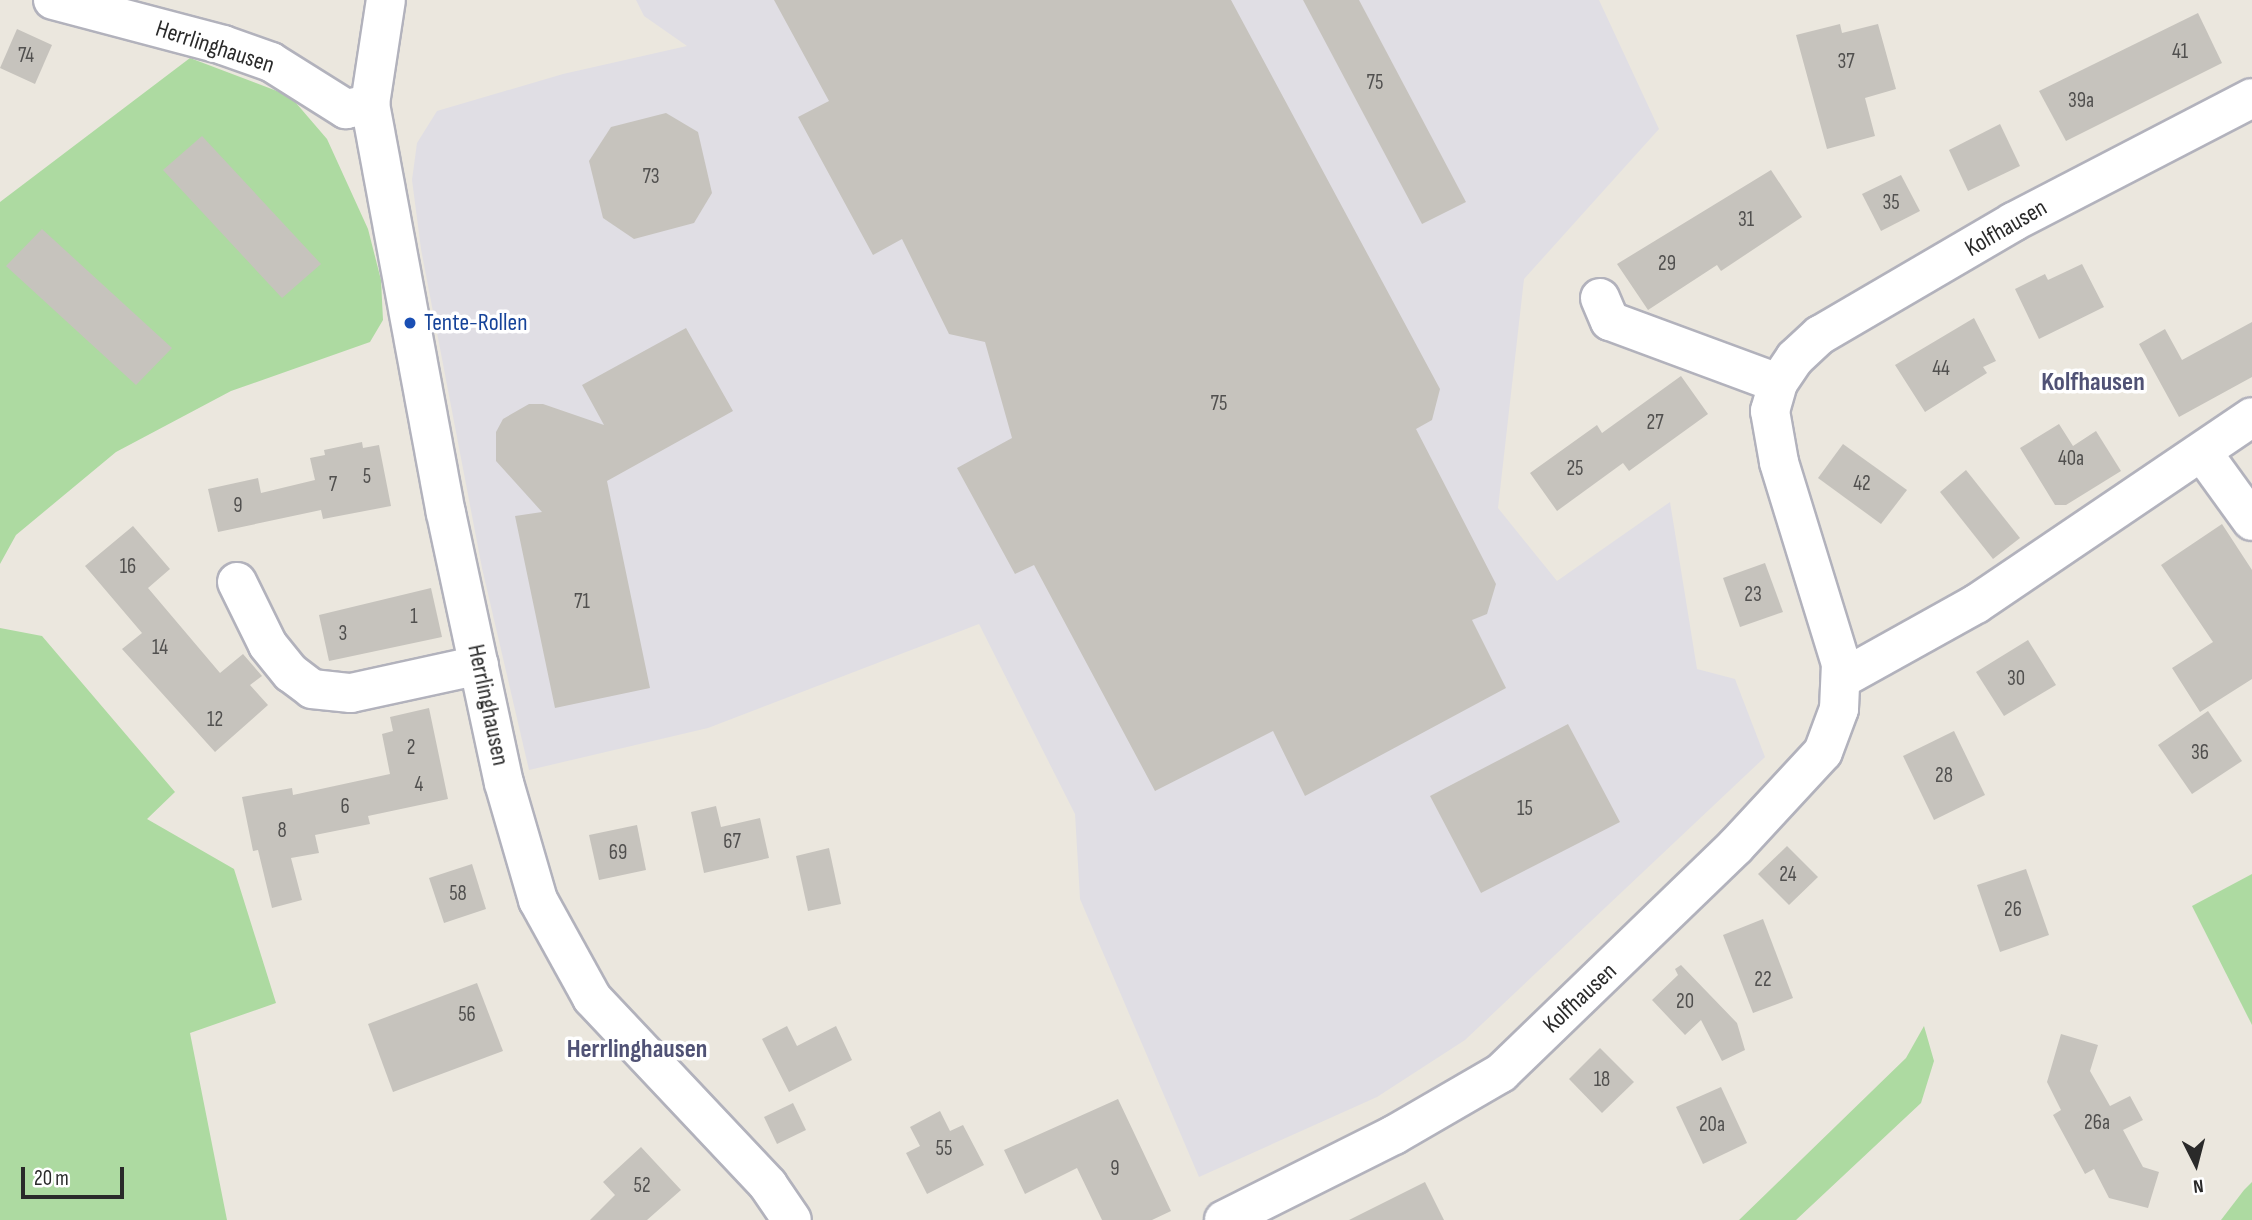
<!DOCTYPE html>
<html>
<head>
<meta charset="utf-8">
<style>
	body { margin:0 }
	#map { position:relative; width:2252px; height:1220px; overflow:hidden; background:#ebe7de; font-family:"Sofia Sans Condensed",sans-serif }
	div>[style] { position:absolute }
	[style*='--x'] { left:calc(var(--x)*1px); top:calc(var(--y)*1px); width:calc(var(--w)*1px); rotate:calc(var(--a)*1deg) }
	.industrial>* { inset:0; background:#e0dee4 }
	.green>* { inset:0; background:#addaa1 }
	.building>* { inset:0; background:#c6c3bd }
	.roads { filter:drop-shadow(2px 0 #b2b2bc) drop-shadow(-2px 0 #b2b2bc) drop-shadow(0 2px #b2b2bc) drop-shadow(0 -2px #b2b2bc) }
	.street>* { height:38px; margin:-19px; padding:0 19px; transform-origin:19px; border-radius:19px; background:#fff }
	.secondary>* { height:38px; margin:-19px; padding:0 19px; transform-origin:19px; border-radius:19px; background:#fff }
	.dots>* { width:19px; height:19px; translate:-50% -50%; box-sizing:border-box; border:4px solid #fff; border-radius:50% }
	span { translate:-50% -50%; white-space:nowrap; text-align:center; line-height:1.15; -webkit-text-stroke:7px #fff; paint-order:stroke }
	.number-label { font-size:21px; color:#51504f }
	.number-label span { -webkit-text-stroke-width:0 }
	.street-label { font-size:24px; color:#2a2a2a }
	.transit-label { font-size:24px; color:#164399 }
	.left { translate:0 -50%; text-align:left }
	.neighbourhood-label { font-size:26px; color:#505275; font-weight:700 }
	.north { position:absolute; left:2161px; top:1129px; width:70px; height:70px; -webkit-text-stroke:5px #fff; paint-order:stroke; rotate:174deg; font-size:19px; font-weight:700; line-height:28px; text-align:center; color:#2a2a2a }
	.north::after { content:''; display:block; margin:auto; width:24px; height:32px; background:#2a2a2a; clip-path:polygon(50% 0,100% 100%,50% 72%,0 100%) }
	.scale { position:absolute; left:21px; top:1167px; width:103px; height:32px; box-sizing:border-box; border:4px solid #2a2a2a; border-top:0; padding-left:9px; font-size:21px; line-height:24px; white-space:nowrap; color:#2a2a2a; -webkit-text-stroke:5px #fff; paint-order:stroke }
</style>
</head>
<body>
<div id="map">
	<div class="industrial">
		<i style="clip-path:polygon(636px 0,1599px 0,1659px 129px,1524px 279px,1498px 508px,1557px 581px,1670px 502px,1697px 669px,1735px 679px,1765px 757px,1465px 1040px,1377px 1097px,1199px 1177px,1080px 899px,1075px 814px,979px 624px,708px 728px,529px 770px,482px 568px,421px 249px,412px 180px,417px 143px,437px 111px,563px 74px,687px 46px,644px 16px)"></i>
	</div>
	<div class="green">
		<i style="clip-path:polygon(190px 58px,290px 96px,327px 139px,368px 229px,381px 280px,383px 320px,370px 342px,231px 391px,116px 452px,16px 535px,0 564px,0 202px)"></i>
		<i style="clip-path:polygon(0 628px,42px 636px,175px 792px,147px 819px,234px 869px,276px 1003px,190px 1033px,227px 1220px,0 1220px)"></i>
		<i style="clip-path:polygon(2252px 874px,2252px 1025px,2192px 906px)"></i>
		<i style="clip-path:polygon(1924px 1026px,1934px 1061px,1921px 1103px,1796px 1220px,1739px 1220px,1906px 1058px)"></i>
		<i style="clip-path:polygon(2252px 1182px,2252px 1220px,2221px 1220px,2244px 1190px)"></i>
	</div>
	<div class="building">
		<i style="clip-path:polygon(774px 0,1231px 0,1440px 389px,1432px 420px,1416px 429px,1496px 584px,1487px 614px,1472px 620px,1506px 688px,1305px 796px,1273px 731px,1155px 791px,1034px 565px,1015px 574px,957px 468px,1012px 438px,985px 342px,949px 334px,902px 239px,873px 255px,798px 117px,829px 101px)"></i>
		<i style="clip-path:polygon(1303px 0,1359px 0,1466px 202px,1422px 224px)"></i>
		<i style="clip-path:polygon(2198px 13px,2222px 63px,2066px 141px,2039px 91px)"></i>
		<i style="clip-path:polygon(1840px 24px,1842px 33px,1878px 24px,1896px 89px,1865px 98px,1875px 136px,1827px 149px,1796px 35px)"></i>
		<i style="clip-path:polygon(17px 29px,52px 45px,35px 84px,0 68px)"></i>
		<i style="clip-path:polygon(666px 113px,698px 132px,712px 193px,694px 223px,634px 239px,603px 218px,589px 161px,611px 127px)"></i>
		<i style="clip-path:polygon(2000px 124px,2020px 166px,1968px 191px,1949px 150px)"></i>
		<i style="clip-path:polygon(202px 136px,321px 264px,282px 298px,163px 170px)"></i>
		<i style="clip-path:polygon(1771px 170px,1802px 217px,1721px 271px,1717px 265px,1648px 310px,1617px 264px)"></i>
		<i style="clip-path:polygon(1901px 175px,1920px 211px,1881px 231px,1862px 194px)"></i>
		<i style="clip-path:polygon(42px 229px,172px 348px,136px 385px,6px 266px)"></i>
		<i style="clip-path:polygon(2082px 264px,2104px 307px,2039px 339px,2015px 289px,2045px 274px,2048px 280px)"></i>
		<i style="clip-path:polygon(1974px 318px,1996px 361px,1983px 367px,1987px 373px,1925px 412px,1895px 365px)"></i>
		<i style="clip-path:polygon(2252px 322px,2252px 377px,2179px 417px,2139px 344px,2165px 329px,2182px 360px)"></i>
		<i style="clip-path:polygon(686px 328px,733px 411px,607px 481px,650px 688px,555px 708px,515px 516px,542px 512px,496px 461px,496px 432px,503px 419px,529px 404px,543px 404px,604px 425px,582px 385px)"></i>
		<i style="clip-path:polygon(1681px 376px,1708px 414px,1629px 471px,1623px 463px,1557px 511px,1530px 473px,1597px 425px,1602px 433px)"></i>
		<i style="clip-path:polygon(2059px 424px,2073px 446px,2096px 431px,2121px 471px,2066px 505px,2055px 505px,2020px 448px)"></i>
		<i style="clip-path:polygon(362px 442px,363px 448px,379px 445px,391px 506px,323px 519px,321px 510px,218px 532px,208px 489px,258px 478px,261px 493px,315px 480px,310px 458px,325px 455px,324px 450px)"></i>
		<i style="clip-path:polygon(1843px 444px,1907px 490px,1881px 524px,1818px 478px)"></i>
		<i style="clip-path:polygon(1966px 470px,2020px 538px,1993px 559px,1940px 492px)"></i>
		<i style="clip-path:polygon(2222px 524px,2252px 570px,2252px 679px,2200px 712px,2172px 668px,2213px 642px,2161px 565px)"></i>
		<i style="clip-path:polygon(133px 526px,170px 569px,148px 588px,220px 673px,243px 654px,262px 676px,250px 685px,268px 705px,215px 752px,122px 649px,142px 633px,85px 566px)"></i>
		<i style="clip-path:polygon(1765px 563px,1783px 612px,1740px 627px,1723px 578px)"></i>
		<i style="clip-path:polygon(431px 588px,442px 637px,329px 661px,319px 615px)"></i>
		<i style="clip-path:polygon(2028px 640px,2056px 685px,2004px 716px,1976px 672px)"></i>
		<i style="clip-path:polygon(429px 708px,448px 799px,368px 816px,370px 824px,315px 835px,319px 853px,291px 858px,302px 900px,272px 908px,258px 850px,253px 851px,242px 797px,292px 788px,293px 795px,390px 774px,382px 734px,393px 731px,390px 717px)"></i>
		<i style="clip-path:polygon(2208px 711px,2242px 761px,2192px 794px,2158px 745px)"></i>
		<i style="clip-path:polygon(1568px 724px,1620px 822px,1481px 893px,1430px 796px)"></i>
		<i style="clip-path:polygon(1954px 731px,1985px 795px,1934px 820px,1903px 756px)"></i>
		<i style="clip-path:polygon(716px 806px,721px 827px,760px 818px,769px 858px,704px 873px,691px 812px)"></i>
		<i style="clip-path:polygon(637px 825px,646px 870px,599px 880px,589px 835px)"></i>
		<i style="clip-path:polygon(1787px 846px,1818px 877px,1789px 905px,1758px 874px)"></i>
		<i style="clip-path:polygon(829px 848px,841px 904px,808px 911px,796px 856px)"></i>
		<i style="clip-path:polygon(472px 864px,486px 909px,444px 923px,429px 878px)"></i>
		<i style="clip-path:polygon(2026px 869px,2049px 935px,2000px 952px,1977px 885px)"></i>
		<i style="clip-path:polygon(1763px 919px,1793px 998px,1753px 1013px,1723px 935px)"></i>
		<i style="clip-path:polygon(1681px 965px,1737px 1023px,1745px 1050px,1722px 1061px,1701px 1020px,1685px 1035px,1652px 1000px,1678px 975px,1675px 969px)"></i>
		<i style="clip-path:polygon(477px 983px,503px 1051px,393px 1092px,368px 1024px)"></i>
		<i style="clip-path:polygon(787px 1026px,797px 1046px,836px 1026px,852px 1060px,789px 1092px,762px 1039px)"></i>
		<i style="clip-path:polygon(2061px 1034px,2098px 1045px,2090px 1071px,2110px 1106px,2130px 1096px,2143px 1120px,2123px 1130px,2143px 1167px,2159px 1172px,2148px 1208px,2109px 1198px,2094px 1169px,2085px 1174px,2053px 1115px,2061px 1110px,2047px 1082px)"></i>
		<i style="clip-path:polygon(1600px 1048px,1634px 1082px,1602px 1113px,1569px 1079px)"></i>
		<i style="clip-path:polygon(1721px 1087px,1747px 1143px,1703px 1164px,1676px 1107px)"></i>
		<i style="clip-path:polygon(1118px 1099px,1171px 1211px,1152px 1220px,1102px 1220px,1077px 1168px,1025px 1194px,1004px 1150px)"></i>
		<i style="clip-path:polygon(793px 1103px,806px 1130px,777px 1144px,764px 1117px)"></i>
		<i style="clip-path:polygon(940px 1111px,950px 1131px,963px 1125px,984px 1165px,927px 1194px,906px 1153px,920px 1146px,910px 1127px)"></i>
		<i style="clip-path:polygon(641px 1147px,681px 1190px,647px 1220px,590px 1220px,615px 1195px,603px 1182px)"></i>
		<i style="clip-path:polygon(1425px 1182px,1444px 1220px,1349px 1220px)"></i>
	</div>
	<div class="roads">
		<div class="street">
			<i style="--x:53;--y:0;--w:176;--a:14.8"></i>
			<i style="--x:223;--y:45;--w:51;--a:19.5"></i>
			<i style="--x:271;--y:62;--w:89;--a:32.1"></i>
			<i style="--x:346;--y:109;--w:25;--a:-12"></i>
			<i style="--x:370;--y:104;--w:105;--a:-81.3"></i>
			<i style="--x:1600;--y:298;--w:25;--a:67"></i>
			<i style="--x:1610;--y:321;--w:179;--a:20.3"></i>
			<i style="--x:2202;--y:452;--w:85;--a:54.1"></i>
			<i style="--x:237;--y:582;--w:70;--a:63.8"></i>
			<i style="--x:268;--y:645;--w:36;--a:51"></i>
			<i style="--x:291;--y:673;--w:26;--a:37"></i>
			<i style="--x:312;--y:689;--w:39;--a:6"></i>
			<i style="--x:351;--y:693;--w:131;--a:-12.3"></i>
			<i style="--x:1843;--y:678;--w:152;--a:-29.1"></i>
			<i style="--x:1976;--y:604;--w:333;--a:-34.1"></i>
			<i style="--x:1224;--y:1220;--w:190;--a:-26.6"></i>
			<i style="--x:1394;--y:1135;--w:124;--a:-30.1"></i>
			<i style="--x:1501;--y:1073;--w:325;--a:-44"></i>
			<i style="--x:1735;--y:847;--w:129;--a:-47.2"></i>
			<i style="--x:1823;--y:752;--w:46;--a:-69.6"></i>
			<i style="--x:1839;--y:709;--w:45;--a:-87.5"></i>
			<i style="--x:1841;--y:664;--w:211;--a:-107.1"></i>
			<i style="--x:1779;--y:462;--w:52;--a:-100"></i>
			<i style="--x:1770;--y:411;--w:29;--a:-74"></i>
			<i style="--x:1778;--y:383;--w:30;--a:-56"></i>
			<i style="--x:1795;--y:358;--w:34;--a:-43"></i>
			<i style="--x:1820;--y:335;--w:224;--a:-30.3"></i>
			<i style="--x:2013;--y:222;--w:269;--a:-27.4"></i>
		</div>
		<div class="secondary">
			<i style="--x:370;--y:104;--w:416;--a:79.5"></i>
			<i style="--x:446;--y:513;--w:276;--a:77.9"></i>
			<i style="--x:504;--y:783;--w:122;--a:73.8"></i>
			<i style="--x:538;--y:900;--w:112;--a:61.1"></i>
			<i style="--x:592;--y:998;--w:257;--a:46.7"></i>
			<i style="--x:768;--y:1185;--w:42;--a:55.6"></i>
		</div>
	</div>
	<div class="dots">
		<i style="left:410px;top:323px;background:#1a4fb4"></i>
	</div>
	<div class="number-label">
		<span style="left:2180px;top:52px">41</span>
		<span style="left:26px;top:56px">74</span>
		<span style="left:1846px;top:62px">37</span>
		<span style="left:1375px;top:83px">75</span>
		<span style="left:2081px;top:101px">39a</span>
		<span style="left:651px;top:177px">73</span>
		<span style="left:1891px;top:203px">35</span>
		<span style="left:1746px;top:220px">31</span>
		<span style="left:1667px;top:264px">29</span>
		<span style="left:1941px;top:369px">44</span>
		<span style="left:1219px;top:404px">75</span>
		<span style="left:1655px;top:423px">27</span>
		<span style="left:2071px;top:459px">40a</span>
		<span style="left:1575px;top:469px">25</span>
		<span style="left:367px;top:477px">5</span>
		<span style="left:1862px;top:484px">42</span>
		<span style="left:333px;top:485px">7</span>
		<span style="left:238px;top:506px">9</span>
		<span style="left:128px;top:567px">16</span>
		<span style="left:1753px;top:595px">23</span>
		<span style="left:582px;top:602px">71</span>
		<span style="left:414px;top:617px">1</span>
		<span style="left:343px;top:634px">3</span>
		<span style="left:160px;top:648px">14</span>
		<span style="left:2016px;top:679px">30</span>
		<span style="left:215px;top:720px">12</span>
		<span style="left:411px;top:748px">2</span>
		<span style="left:2200px;top:753px">36</span>
		<span style="left:1944px;top:776px">28</span>
		<span style="left:419px;top:785px">4</span>
		<span style="left:345px;top:807px">6</span>
		<span style="left:1525px;top:809px">15</span>
		<span style="left:282px;top:831px">8</span>
		<span style="left:732px;top:842px">67</span>
		<span style="left:618px;top:853px">69</span>
		<span style="left:1788px;top:875px">24</span>
		<span style="left:458px;top:894px">58</span>
		<span style="left:2013px;top:910px">26</span>
		<span style="left:1763px;top:980px">22</span>
		<span style="left:1685px;top:1002px">20</span>
		<span style="left:467px;top:1015px">56</span>
		<span style="left:1602px;top:1080px">18</span>
		<span style="left:2097px;top:1123px">26a</span>
		<span style="left:1712px;top:1125px">20a</span>
		<span style="left:944px;top:1149px">55</span>
		<span style="left:1115px;top:1169px">9</span>
		<span style="left:642px;top:1186px">52</span>
	</div>
	<div class="street-label">
		<span style="left:215px;top:47px;rotate:18deg">Herrlinghausen</span>
		<span style="left:2006px;top:228px;rotate:-30deg">Kolfhausen</span>
		<span style="left:488px;top:705px;rotate:78deg">Herrlinghausen</span>
		<span style="left:1580px;top:998px;rotate:-43deg">Kolfhausen</span>
	</div>
	<div class="transit-label">
		<span class="left" style="left:424px;top:323px">Tente-Rollen</span>
	</div>
	<div class="neighbourhood-label">
		<span style="left:2093px;top:383px">Kolfhausen</span>
		<span style="left:637px;top:1050px">Herrlinghausen</span>
	</div>
	<div class="north">N</div>
	<div class="scale">20 m</div>
</div>
</body>
</html>
